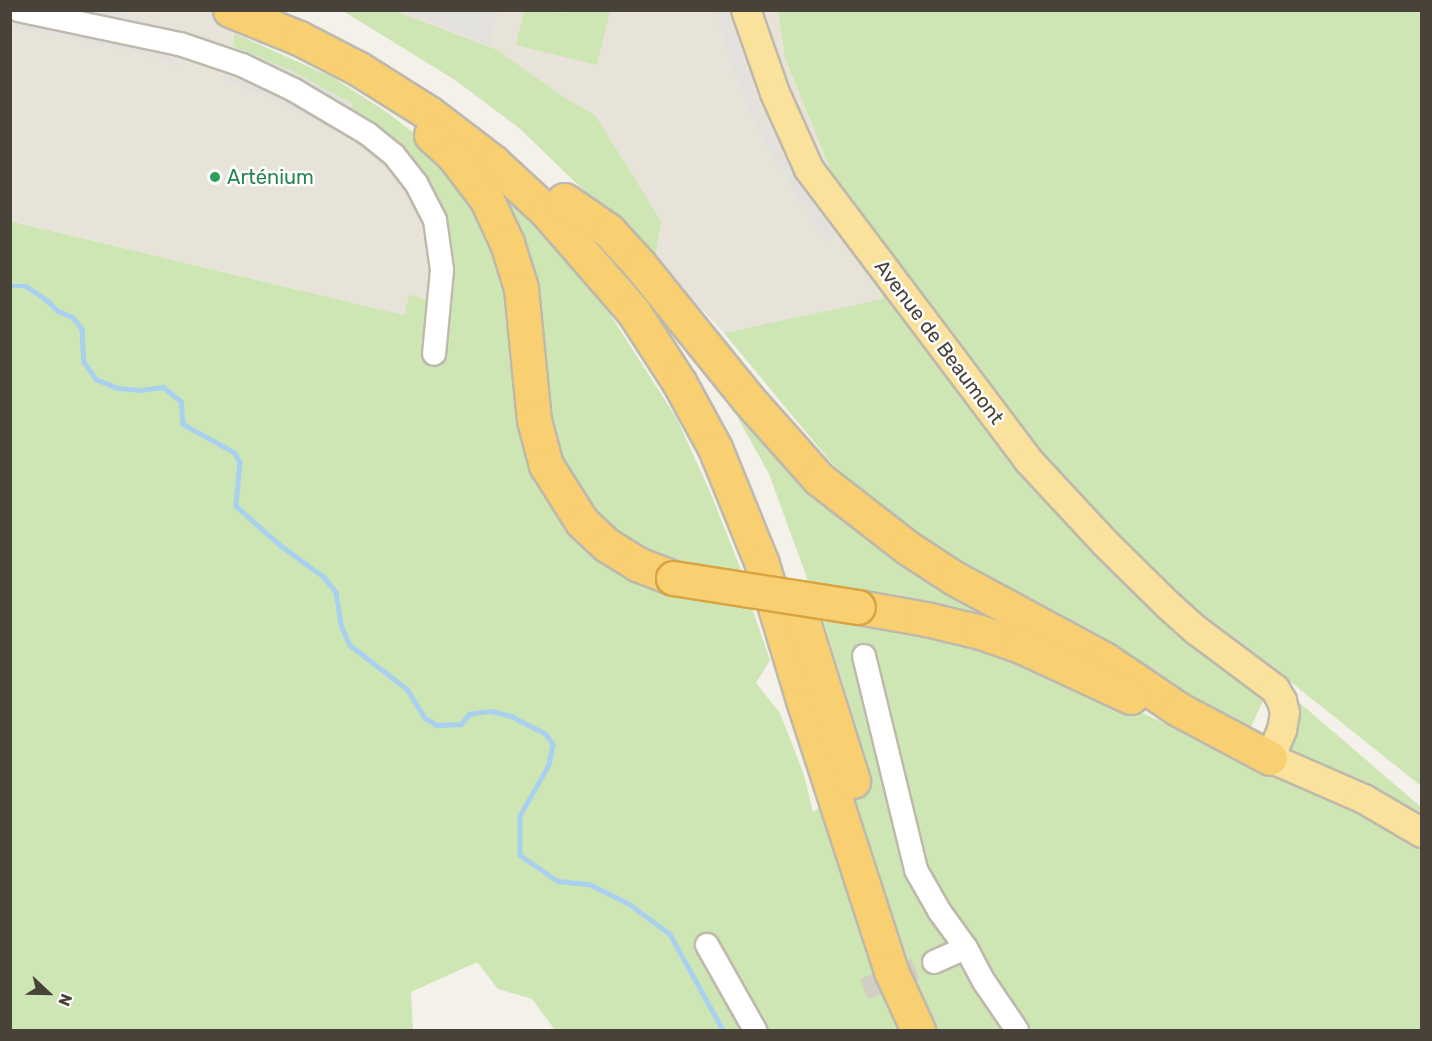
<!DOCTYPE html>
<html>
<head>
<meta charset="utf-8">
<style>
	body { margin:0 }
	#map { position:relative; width:1432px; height:1041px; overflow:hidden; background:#f4f1ea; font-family:Rubik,sans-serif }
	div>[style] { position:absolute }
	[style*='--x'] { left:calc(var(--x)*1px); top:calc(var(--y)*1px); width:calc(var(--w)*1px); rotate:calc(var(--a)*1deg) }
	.residential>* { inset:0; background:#e8e3d8 }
	.green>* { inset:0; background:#cee6b4 }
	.parking>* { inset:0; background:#e3e1de }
	.stream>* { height:4.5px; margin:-2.25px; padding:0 2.25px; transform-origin:2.25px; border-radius:2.25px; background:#a9d0ee }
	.minor-tunnel>* { height:22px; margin-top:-11px; transform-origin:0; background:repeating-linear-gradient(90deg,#d2cec6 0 22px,transparent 0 33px) }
	.roads { filter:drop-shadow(2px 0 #bfb9ac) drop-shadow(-2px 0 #bfb9ac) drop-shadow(0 2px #bfb9ac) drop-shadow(0 -2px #bfb9ac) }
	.minor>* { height:22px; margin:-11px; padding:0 11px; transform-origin:11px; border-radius:11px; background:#fff }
	.major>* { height:28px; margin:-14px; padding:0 14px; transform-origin:14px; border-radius:14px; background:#fae29c }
	.highway>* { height:33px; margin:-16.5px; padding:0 16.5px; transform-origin:16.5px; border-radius:16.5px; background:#f8cf71 }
	.bridges { filter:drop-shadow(2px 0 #d8a440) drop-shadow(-2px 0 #d8a440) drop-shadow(0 2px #d8a440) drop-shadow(0 -2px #d8a440) }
	.highway-bridge>* { height:33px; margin:-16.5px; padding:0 16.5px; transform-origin:16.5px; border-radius:16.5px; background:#f8cf71 }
	.dots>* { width:16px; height:16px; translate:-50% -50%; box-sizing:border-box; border:3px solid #fff; border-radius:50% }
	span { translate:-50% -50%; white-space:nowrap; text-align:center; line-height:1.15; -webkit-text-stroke:5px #fff; paint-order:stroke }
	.leisure-label { font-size:20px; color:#27864d }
	.left { translate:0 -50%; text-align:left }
	.street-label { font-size:20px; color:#484238 }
	.frame { position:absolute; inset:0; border:12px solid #484238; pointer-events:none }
	.north { position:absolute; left:18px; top:963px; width:60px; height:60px; -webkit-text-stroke:4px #fff; paint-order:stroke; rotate:112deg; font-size:16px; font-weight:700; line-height:24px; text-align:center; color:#484238 }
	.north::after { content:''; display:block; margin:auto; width:21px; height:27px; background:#484238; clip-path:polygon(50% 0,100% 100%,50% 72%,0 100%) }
</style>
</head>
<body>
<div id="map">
	<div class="residential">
		<i style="clip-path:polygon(10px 11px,235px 11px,233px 46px,353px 104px,437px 207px,431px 302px,409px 294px,404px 315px,11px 221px)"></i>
		<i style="clip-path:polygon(395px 11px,778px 11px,785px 58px,883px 300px,724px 333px,655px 259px,595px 116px)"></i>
	</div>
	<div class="green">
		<i style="clip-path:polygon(343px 11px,395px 11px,497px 50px,568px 100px,595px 115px,661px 221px,655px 259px,519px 128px,455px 80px)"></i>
		<i style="clip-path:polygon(524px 11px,567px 13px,568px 11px,610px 11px,597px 65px,516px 45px)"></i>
		<i style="clip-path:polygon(778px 11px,1421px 11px,1421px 786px,1277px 671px,1248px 733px,1167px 693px,1099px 637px,957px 566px,849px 484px,724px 333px,883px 299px,785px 58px)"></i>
		<i style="clip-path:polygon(234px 33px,334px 78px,388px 113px,440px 153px,481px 209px,564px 515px,749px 600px,770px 660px,756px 683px,780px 713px,804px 775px,813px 812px,870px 772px,821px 612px,935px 629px,1023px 659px,1376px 819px,1421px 848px,1421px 1030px,555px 1030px,532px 999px,498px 989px,477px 962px,411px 992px,413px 1030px,11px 1030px,10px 221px,404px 315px,409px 294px,430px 301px,437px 207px,346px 115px,352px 104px,233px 46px)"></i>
		<i style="clip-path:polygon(493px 185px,553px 245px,608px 311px,677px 419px,711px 494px,743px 575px,640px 555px,603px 526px,551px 446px)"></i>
		<i style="clip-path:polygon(740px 406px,997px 611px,990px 626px,810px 586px,769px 474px,734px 411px)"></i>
		<i style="clip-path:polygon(1294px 698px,1421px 807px,1421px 822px,1293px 757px,1286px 746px)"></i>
	</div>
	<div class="parking">
		<i style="clip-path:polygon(105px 10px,189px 32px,177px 65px,137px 52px,15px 26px,20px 11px)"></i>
		<i style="clip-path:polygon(406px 11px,497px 10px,497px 11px,489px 45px)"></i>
		<i style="clip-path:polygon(716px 11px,726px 11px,763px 118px,782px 155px,836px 238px,828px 242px,805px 212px,754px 123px,726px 51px)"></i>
		<i style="clip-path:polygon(233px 46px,290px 70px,353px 104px,337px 133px,277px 101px,222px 79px)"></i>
	</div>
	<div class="stream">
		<i style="--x:10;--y:286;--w:16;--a:0"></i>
		<i style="--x:26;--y:286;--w:27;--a:34"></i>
		<i style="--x:48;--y:301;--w:14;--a:45"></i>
		<i style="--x:58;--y:311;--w:16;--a:22"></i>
		<i style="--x:73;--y:317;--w:15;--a:53"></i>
		<i style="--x:82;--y:329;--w:33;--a:87"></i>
		<i style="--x:84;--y:362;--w:21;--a:55"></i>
		<i style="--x:96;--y:379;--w:23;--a:23"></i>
		<i style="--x:117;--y:388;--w:24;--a:5"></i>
		<i style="--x:141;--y:390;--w:22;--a:-8"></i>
		<i style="--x:163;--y:387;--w:23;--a:38"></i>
		<i style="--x:181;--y:401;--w:23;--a:85"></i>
		<i style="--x:183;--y:424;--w:58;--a:28.8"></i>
		<i style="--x:234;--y:452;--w:12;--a:59"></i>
		<i style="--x:240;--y:462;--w:44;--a:95.2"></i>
		<i style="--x:236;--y:506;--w:59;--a:41.6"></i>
		<i style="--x:280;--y:545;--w:54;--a:36"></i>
		<i style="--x:324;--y:577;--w:19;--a:51"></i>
		<i style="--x:336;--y:592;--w:33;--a:81"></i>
		<i style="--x:341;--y:625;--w:22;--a:66"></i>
		<i style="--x:350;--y:645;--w:72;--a:37.7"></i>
		<i style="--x:407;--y:689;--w:34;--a:58"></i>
		<i style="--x:425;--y:718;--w:14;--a:30"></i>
		<i style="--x:437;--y:725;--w:24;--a:-2"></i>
		<i style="--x:461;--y:724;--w:13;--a:-51"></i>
		<i style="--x:469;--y:714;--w:22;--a:-8"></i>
		<i style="--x:491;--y:711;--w:21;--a:14"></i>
		<i style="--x:511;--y:716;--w:39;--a:27"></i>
		<i style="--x:546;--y:734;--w:12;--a:55"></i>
		<i style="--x:553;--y:744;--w:21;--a:101"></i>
		<i style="--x:549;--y:765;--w:59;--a:119.6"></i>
		<i style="--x:520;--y:816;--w:39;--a:90"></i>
		<i style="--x:520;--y:855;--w:46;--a:34.4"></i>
		<i style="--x:558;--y:881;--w:31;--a:6"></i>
		<i style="--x:589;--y:884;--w:43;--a:26"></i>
		<i style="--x:628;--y:903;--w:52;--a:36.4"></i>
		<i style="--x:670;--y:934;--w:110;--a:61.1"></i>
	</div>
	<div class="minor-tunnel">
		<i style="--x:864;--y:989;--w:75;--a:-21.1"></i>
	</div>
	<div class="roads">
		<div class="minor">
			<i style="--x:18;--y:10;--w:166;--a:11.9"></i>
			<i style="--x:180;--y:44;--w:65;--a:18.7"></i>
			<i style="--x:242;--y:65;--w:58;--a:25.7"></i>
			<i style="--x:294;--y:90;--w:86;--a:30.7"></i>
			<i style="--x:368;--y:134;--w:33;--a:39"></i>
			<i style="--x:394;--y:155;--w:36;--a:52"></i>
			<i style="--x:416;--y:183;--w:42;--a:62.8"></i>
			<i style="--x:435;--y:220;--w:50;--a:82"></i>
			<i style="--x:442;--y:270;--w:84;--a:95.4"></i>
			<i style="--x:864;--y:656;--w:220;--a:76.3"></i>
			<i style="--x:916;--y:870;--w:48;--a:60.3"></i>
			<i style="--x:940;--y:912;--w:44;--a:54.2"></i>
			<i style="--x:966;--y:948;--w:40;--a:62"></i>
			<i style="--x:985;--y:983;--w:57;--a:55.8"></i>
			<i style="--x:707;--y:945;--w:98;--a:60.5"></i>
			<i style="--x:934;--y:962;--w:35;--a:-24"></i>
		</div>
		<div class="major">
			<i style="--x:746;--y:10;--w:88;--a:70.7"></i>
			<i style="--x:775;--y:93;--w:83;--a:65.9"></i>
			<i style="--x:809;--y:169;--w:364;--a:53"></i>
			<i style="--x:1028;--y:460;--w:113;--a:47.1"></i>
			<i style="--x:1105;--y:543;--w:88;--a:44.5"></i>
			<i style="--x:1168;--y:605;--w:38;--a:42"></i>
			<i style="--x:1196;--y:630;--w:99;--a:36.8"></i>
			<i style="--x:1275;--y:689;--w:14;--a:60"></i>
			<i style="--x:1282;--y:701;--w:12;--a:76"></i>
			<i style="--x:1285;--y:713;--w:17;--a:100"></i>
			<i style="--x:1282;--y:730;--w:30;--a:113"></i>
			<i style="--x:1270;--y:758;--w:103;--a:23.6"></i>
			<i style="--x:1364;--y:799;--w:67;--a:30.4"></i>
		</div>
		<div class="highway">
			<i style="--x:230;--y:10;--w:74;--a:22.1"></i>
			<i style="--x:299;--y:38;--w:68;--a:27.3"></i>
			<i style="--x:359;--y:69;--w:83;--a:32.2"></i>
			<i style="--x:429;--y:113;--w:81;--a:37.4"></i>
			<i style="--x:493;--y:162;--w:72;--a:42.8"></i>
			<i style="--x:546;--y:211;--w:133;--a:49"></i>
			<i style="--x:633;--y:311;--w:85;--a:57.1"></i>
			<i style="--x:679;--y:382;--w:75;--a:61.4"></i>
			<i style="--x:715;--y:448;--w:125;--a:67.9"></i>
			<i style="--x:762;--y:564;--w:145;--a:73.2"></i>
			<i style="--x:804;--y:703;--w:282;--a:72"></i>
			<i style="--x:891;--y:971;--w:65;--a:65.4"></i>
			<i style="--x:431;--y:135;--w:30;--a:42"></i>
			<i style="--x:453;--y:155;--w:54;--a:52.5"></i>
			<i style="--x:486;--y:198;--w:50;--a:65"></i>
			<i style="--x:507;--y:243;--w:47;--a:72.7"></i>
			<i style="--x:521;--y:288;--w:133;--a:84.4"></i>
			<i style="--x:534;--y:420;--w:47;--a:75.1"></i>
			<i style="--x:546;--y:465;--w:67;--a:57.7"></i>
			<i style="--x:582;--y:522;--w:34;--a:43"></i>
			<i style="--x:607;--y:545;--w:36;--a:32"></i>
			<i style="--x:637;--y:564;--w:39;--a:21"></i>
			<i style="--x:564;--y:200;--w:53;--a:34.3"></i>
			<i style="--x:608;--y:230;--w:47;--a:47.6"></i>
			<i style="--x:640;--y:265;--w:172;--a:51.1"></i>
			<i style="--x:748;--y:399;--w:107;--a:48.4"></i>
			<i style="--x:819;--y:479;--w:113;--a:37.8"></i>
			<i style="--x:908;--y:548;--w:55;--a:33.1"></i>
			<i style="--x:954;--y:578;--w:170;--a:28.4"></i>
			<i style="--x:1104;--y:659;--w:89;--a:34"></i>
			<i style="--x:1178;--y:709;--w:104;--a:28"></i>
			<i style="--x:858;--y:607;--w:69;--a:10"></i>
			<i style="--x:926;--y:619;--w:56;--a:13.5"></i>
			<i style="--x:980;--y:632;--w:43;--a:18.9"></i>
			<i style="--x:1021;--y:646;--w:121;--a:24.9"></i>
			<i style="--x:801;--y:615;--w:174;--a:72.6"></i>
		</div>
	</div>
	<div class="bridges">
		<div class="highway-bridge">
			<i style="--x:673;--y:578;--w:187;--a:8.9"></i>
		</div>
	</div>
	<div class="dots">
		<i style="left:215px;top:177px;background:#2e9e5b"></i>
	</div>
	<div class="leisure-label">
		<span class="left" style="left:227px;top:177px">Arténium</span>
	</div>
	<div class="street-label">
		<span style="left:939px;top:342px;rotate:53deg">Avenue de Beaumont</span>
	</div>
	<div class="frame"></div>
	<div class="north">N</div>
</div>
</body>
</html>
